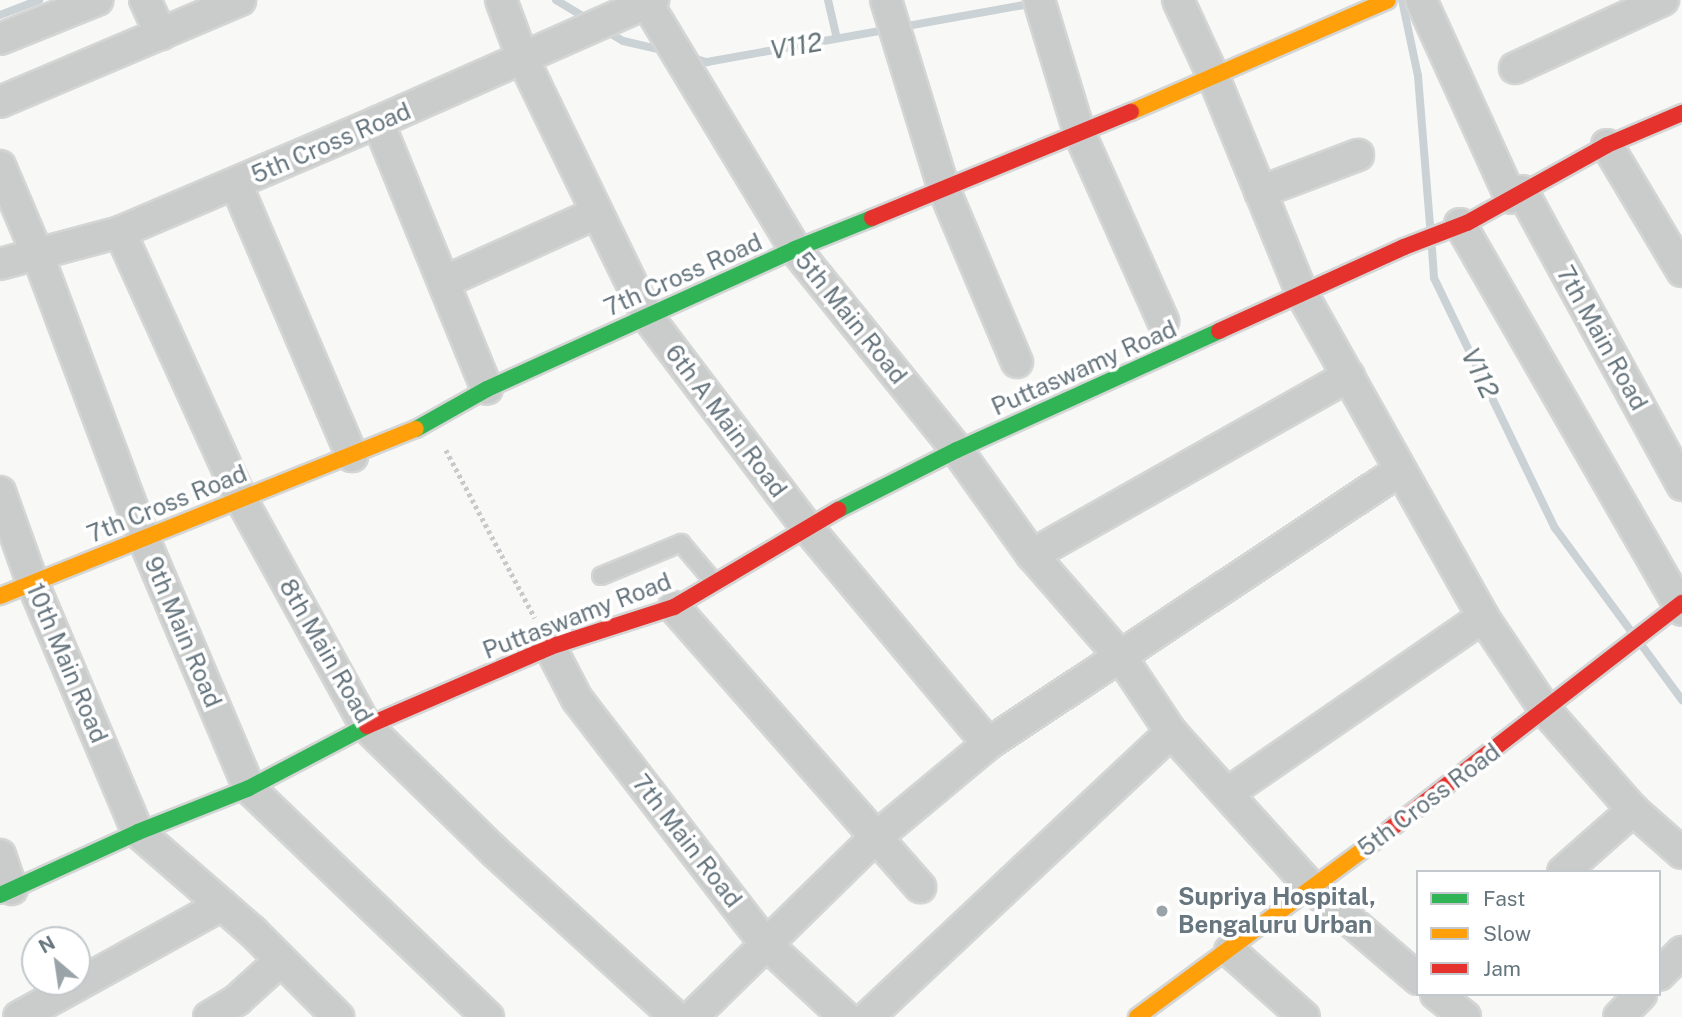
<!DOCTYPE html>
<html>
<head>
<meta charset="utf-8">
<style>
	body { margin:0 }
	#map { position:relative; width:1682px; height:1017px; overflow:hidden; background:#f8f8f7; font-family:"Public Sans",sans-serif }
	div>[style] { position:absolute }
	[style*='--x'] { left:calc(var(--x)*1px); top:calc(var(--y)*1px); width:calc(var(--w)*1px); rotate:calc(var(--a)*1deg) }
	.stream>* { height:8px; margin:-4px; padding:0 4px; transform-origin:4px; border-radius:4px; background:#cbd2d5 }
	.path>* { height:4.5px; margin-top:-2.25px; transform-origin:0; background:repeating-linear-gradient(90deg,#c8c9ca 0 3.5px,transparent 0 7px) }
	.roads { filter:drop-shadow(2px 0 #d4d5d5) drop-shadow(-2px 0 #d4d5d5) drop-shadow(0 2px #d4d5d5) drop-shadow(0 -2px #d4d5d5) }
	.lane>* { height:16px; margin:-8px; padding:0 8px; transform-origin:8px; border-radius:8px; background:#cacccc }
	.street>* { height:30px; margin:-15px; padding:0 15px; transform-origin:15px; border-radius:15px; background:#cacccc }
	.fast>* { height:16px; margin:-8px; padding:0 8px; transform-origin:8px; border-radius:8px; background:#30b455 }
	.slow>* { height:16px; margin:-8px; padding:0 8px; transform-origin:8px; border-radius:8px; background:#ff9f0a }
	.jam>* { height:16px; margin:-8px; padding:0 8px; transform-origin:8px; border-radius:8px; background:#e5322d }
	.dots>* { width:19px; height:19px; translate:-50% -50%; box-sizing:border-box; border:4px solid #fff; border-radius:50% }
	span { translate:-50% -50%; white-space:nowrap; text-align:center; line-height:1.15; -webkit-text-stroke:7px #fff; paint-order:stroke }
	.street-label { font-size:24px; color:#66757e }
	.poi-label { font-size:24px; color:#66757e; font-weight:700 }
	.left { translate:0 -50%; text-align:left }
	.water-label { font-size:26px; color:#627378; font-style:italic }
	.legend { position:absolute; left:1416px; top:870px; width:245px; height:126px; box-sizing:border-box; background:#fff; border:2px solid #c2c8cb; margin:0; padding:9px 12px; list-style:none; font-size:21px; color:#66757e }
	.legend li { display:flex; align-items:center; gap:14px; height:35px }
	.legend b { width:35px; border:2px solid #c2c8cb }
	.north { position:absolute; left:21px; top:926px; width:70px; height:70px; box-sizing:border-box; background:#fff; border:2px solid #c2c8cb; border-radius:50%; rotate:331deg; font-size:19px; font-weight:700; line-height:28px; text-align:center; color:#66757e }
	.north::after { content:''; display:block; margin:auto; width:24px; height:32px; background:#99a3a8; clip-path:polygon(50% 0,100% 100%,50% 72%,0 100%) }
</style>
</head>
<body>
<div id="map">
	<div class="stream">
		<i style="--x:556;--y:0;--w:39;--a:31"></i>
		<i style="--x:828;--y:0;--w:39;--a:77"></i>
		<i style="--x:1402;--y:0;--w:78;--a:78.1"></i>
		<i style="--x:1418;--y:76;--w:150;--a:85.4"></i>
		<i style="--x:0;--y:15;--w:42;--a:-21"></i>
		<i style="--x:603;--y:29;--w:23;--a:31"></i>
		<i style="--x:623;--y:41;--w:44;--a:13.1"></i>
		<i style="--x:689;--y:57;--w:19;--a:16"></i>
		<i style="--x:707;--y:62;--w:332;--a:-10.2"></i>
		<i style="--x:1432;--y:249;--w:29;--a:86"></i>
		<i style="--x:1434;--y:278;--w:278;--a:64.2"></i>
		<i style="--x:1555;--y:528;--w:128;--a:53.6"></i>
		<i style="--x:1643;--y:647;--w:66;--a:53.7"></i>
	</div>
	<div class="path">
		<i style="--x:446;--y:450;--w:190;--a:62.1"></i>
	</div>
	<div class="roads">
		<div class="lane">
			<i style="--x:601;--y:576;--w:87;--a:-22.4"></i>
			<i style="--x:681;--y:543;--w:51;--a:49.8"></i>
		</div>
		<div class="street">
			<i style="--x:145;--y:0;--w:38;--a:65"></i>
			<i style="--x:501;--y:0;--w:63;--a:69.6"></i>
			<i style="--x:523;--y:59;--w:285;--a:64.2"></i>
			<i style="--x:647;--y:316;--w:263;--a:52.9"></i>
			<i style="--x:806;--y:526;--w:284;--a:50.1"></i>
			<i style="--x:645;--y:0;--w:291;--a:58.9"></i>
			<i style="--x:795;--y:249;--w:258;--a:51.1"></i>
			<i style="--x:957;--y:450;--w:129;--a:54.5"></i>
			<i style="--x:1032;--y:555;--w:135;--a:48.9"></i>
			<i style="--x:1121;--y:657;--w:90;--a:56.3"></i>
			<i style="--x:1171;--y:732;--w:210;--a:47.9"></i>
			<i style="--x:1312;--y:888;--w:140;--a:40.6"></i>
			<i style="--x:886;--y:0;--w:195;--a:73"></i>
			<i style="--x:943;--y:187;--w:190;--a:67.1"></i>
			<i style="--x:1039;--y:0;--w:138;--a:73.1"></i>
			<i style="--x:1079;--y:132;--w:207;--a:66"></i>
			<i style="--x:1178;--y:0;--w:86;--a:65.2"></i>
			<i style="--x:1214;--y:78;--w:233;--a:67.8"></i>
			<i style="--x:1302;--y:294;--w:370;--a:60.7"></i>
			<i style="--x:1483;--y:617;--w:113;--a:56.2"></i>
			<i style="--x:1546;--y:711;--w:132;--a:48.7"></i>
			<i style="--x:1633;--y:810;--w:65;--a:41.3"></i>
			<i style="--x:1421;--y:0;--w:217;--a:65.6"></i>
			<i style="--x:0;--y:39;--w:105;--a:-21.9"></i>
			<i style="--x:1515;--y:68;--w:163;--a:-24.7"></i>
			<i style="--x:0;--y:102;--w:261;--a:-23"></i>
			<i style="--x:378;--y:122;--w:288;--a:67.8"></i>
			<i style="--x:1607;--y:145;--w:147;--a:59.2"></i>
			<i style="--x:0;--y:166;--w:95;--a:67"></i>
			<i style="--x:37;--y:253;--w:303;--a:69.5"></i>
			<i style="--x:143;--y:537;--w:272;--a:67.1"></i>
			<i style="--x:249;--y:788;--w:331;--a:43.8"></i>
			<i style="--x:236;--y:184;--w:296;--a:66.9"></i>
			<i style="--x:1522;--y:191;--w:335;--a:61.4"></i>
			<i style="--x:1260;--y:192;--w:105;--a:-20.7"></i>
			<i style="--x:1460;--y:224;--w:445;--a:60.1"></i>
			<i style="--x:120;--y:232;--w:293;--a:65.6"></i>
			<i style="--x:241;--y:499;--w:259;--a:61.2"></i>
			<i style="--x:366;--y:726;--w:180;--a:44.3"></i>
			<i style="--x:495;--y:852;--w:245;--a:42.4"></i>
			<i style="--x:0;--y:264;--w:124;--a:-14.9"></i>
			<i style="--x:120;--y:232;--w:280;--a:-23.1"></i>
			<i style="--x:378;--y:122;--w:301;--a:-23.9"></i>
			<i style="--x:444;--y:282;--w:168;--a:-24.3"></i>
			<i style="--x:0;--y:492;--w:98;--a:70.3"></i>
			<i style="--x:33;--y:584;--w:269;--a:67.1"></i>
			<i style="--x:138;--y:832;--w:151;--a:41"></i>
			<i style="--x:252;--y:931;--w:122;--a:45"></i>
			<i style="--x:1032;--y:555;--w:364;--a:-29.5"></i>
			<i style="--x:674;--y:607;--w:373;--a:48.7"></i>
			<i style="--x:550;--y:647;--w:59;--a:62.6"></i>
			<i style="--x:577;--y:699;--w:309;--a:52.4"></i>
			<i style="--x:766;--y:944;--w:108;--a:42.7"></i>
			<i style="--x:1228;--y:793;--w:310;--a:-34.6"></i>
			<i style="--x:0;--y:855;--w:36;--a:71"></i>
			<i style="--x:1563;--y:872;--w:94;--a:-41.5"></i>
			<i style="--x:1230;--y:951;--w:99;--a:41.7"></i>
			<i style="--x:1659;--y:975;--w:33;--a:-45"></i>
			<i style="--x:1436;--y:994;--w:37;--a:38"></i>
			<i style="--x:19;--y:1017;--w:232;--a:-28.9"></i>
			<i style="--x:209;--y:1017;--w:33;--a:-31"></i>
			<i style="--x:237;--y:1000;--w:59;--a:-42.3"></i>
			<i style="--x:692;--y:1017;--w:255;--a:-44.4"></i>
			<i style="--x:874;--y:839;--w:148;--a:-39.8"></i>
			<i style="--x:988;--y:744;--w:495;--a:-33.6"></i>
			<i style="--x:868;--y:1017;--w:416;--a:-43.2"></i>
			<i style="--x:1619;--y:1017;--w:32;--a:-46"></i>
		</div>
		<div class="fast">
			<i style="--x:416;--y:429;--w:81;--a:-29.4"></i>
			<i style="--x:487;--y:389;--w:338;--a:-24.4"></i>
			<i style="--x:795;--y:249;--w:83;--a:-21.9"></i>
			<i style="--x:838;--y:510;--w:133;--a:-26.8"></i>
			<i style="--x:957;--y:450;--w:288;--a:-24.4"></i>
			<i style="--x:0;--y:895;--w:152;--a:-24.5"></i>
			<i style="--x:138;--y:832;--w:119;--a:-21.6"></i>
			<i style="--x:249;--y:788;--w:133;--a:-27.7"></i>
		</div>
		<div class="slow">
			<i style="--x:1131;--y:112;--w:280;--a:-23.5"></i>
			<i style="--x:0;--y:596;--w:448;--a:-21.9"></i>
			<i style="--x:1137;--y:1017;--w:302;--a:-36.5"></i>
		</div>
		<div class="jam">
			<i style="--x:872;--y:218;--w:280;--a:-22.3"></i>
			<i style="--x:1219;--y:331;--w:203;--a:-24.4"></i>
			<i style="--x:1404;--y:247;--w:67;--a:-20.9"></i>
			<i style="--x:1467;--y:223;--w:160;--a:-29.1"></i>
			<i style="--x:1607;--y:145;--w:82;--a:-23.1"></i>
			<i style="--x:367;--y:726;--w:199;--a:-23.3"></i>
			<i style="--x:550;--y:647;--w:130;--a:-17.9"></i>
			<i style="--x:674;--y:607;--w:191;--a:-30.6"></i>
			<i style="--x:1380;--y:837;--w:382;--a:-37.8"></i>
		</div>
	</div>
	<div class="dots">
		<i style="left:1162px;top:911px;background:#99a3a8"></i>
	</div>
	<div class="street-label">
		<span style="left:331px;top:143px;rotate:-23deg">5th Cross Road</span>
		<span style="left:683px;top:275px;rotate:-24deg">7th Cross Road</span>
		<span style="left:851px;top:318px;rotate:51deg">5th Main Road</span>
		<span style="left:1602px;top:338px;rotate:61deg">7th Main Road</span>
		<span style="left:1084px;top:368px;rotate:-24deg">Puttaswamy Road</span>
		<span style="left:726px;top:421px;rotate:53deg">6th A Main Road</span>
		<span style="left:167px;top:504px;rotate:-22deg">7th Cross Road</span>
		<span style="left:577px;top:616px;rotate:-21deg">Puttaswamy Road</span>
		<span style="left:183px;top:632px;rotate:67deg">9th Main Road</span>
		<span style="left:326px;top:651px;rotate:60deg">8th Main Road</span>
		<span style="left:67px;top:663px;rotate:67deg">10th Main Road</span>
		<span style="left:1429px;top:800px;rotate:-37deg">5th Cross Road</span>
		<span style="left:687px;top:841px;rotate:52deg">7th Main Road</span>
	</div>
	<div class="poi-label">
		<span class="left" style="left:1178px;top:911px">Supriya Hospital,<br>Bengaluru Urban</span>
	</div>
	<div class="water-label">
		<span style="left:796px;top:46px;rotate:-10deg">V112</span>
		<span style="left:1480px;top:373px;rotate:64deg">V112</span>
	</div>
	<ul class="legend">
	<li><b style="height:9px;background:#30b455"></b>Fast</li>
	<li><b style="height:9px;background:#ff9f0a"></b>Slow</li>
	<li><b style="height:9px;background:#e5322d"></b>Jam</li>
	</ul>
	<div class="north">N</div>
</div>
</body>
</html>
